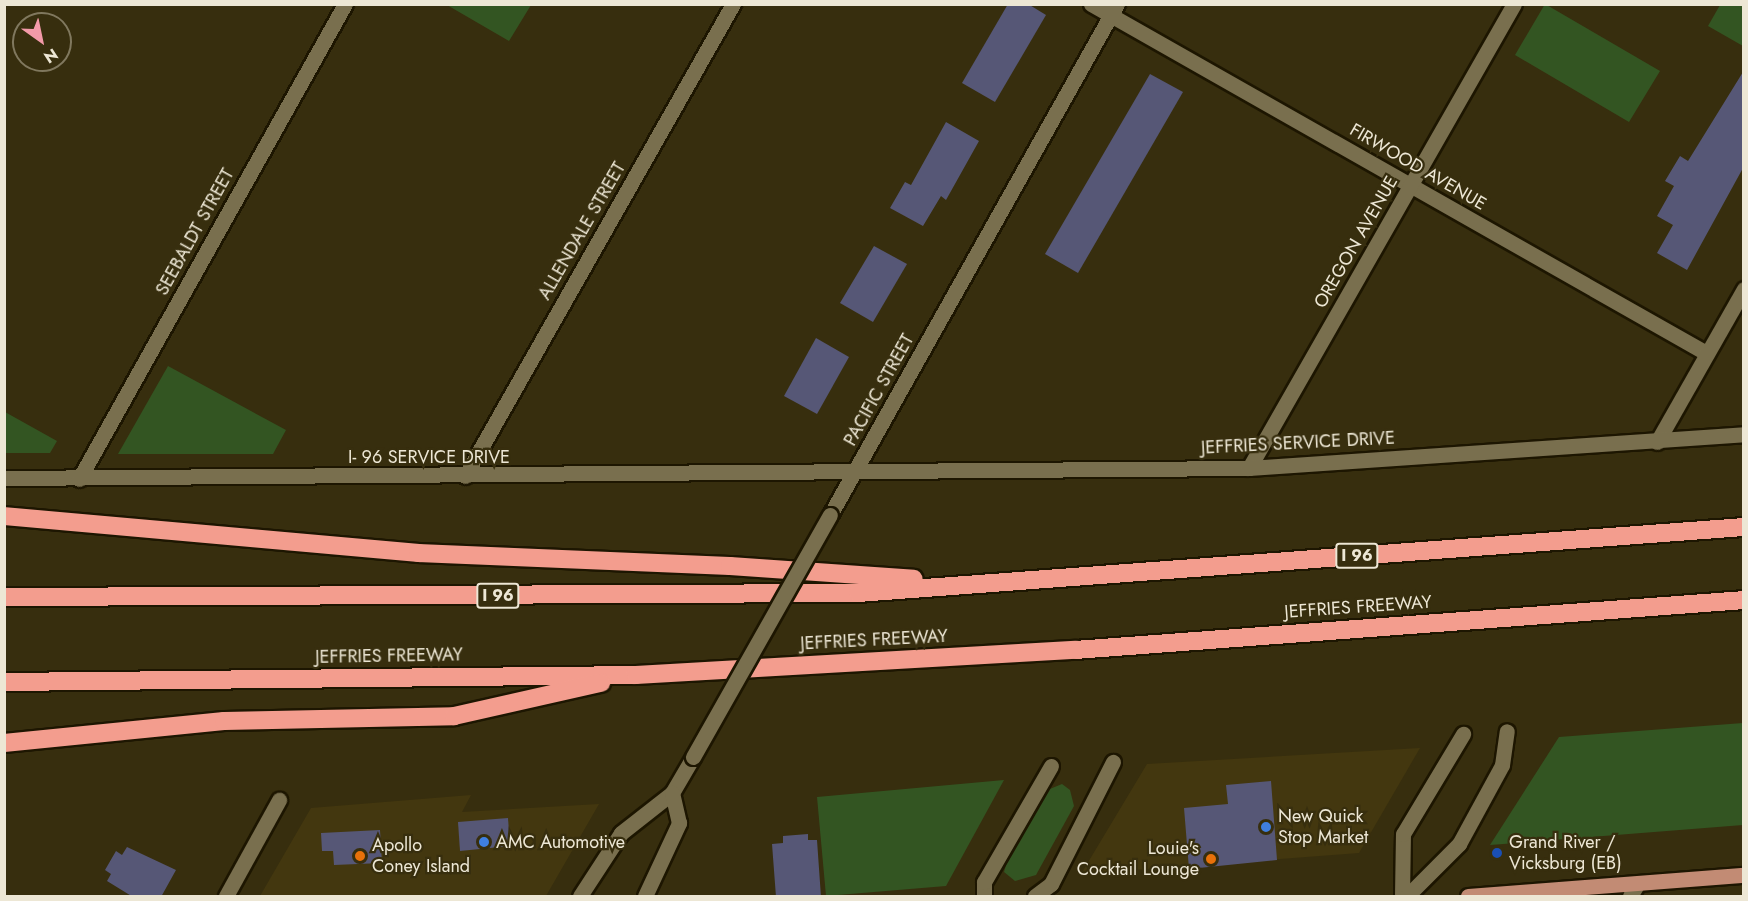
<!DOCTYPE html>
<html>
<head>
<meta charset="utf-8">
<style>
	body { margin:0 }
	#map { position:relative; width:1748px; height:901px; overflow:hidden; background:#372e0e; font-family:Jost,sans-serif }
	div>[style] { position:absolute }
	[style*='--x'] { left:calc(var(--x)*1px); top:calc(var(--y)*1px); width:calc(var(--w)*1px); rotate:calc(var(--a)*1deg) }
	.built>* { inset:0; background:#43370f }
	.green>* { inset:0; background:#352 }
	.building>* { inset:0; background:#565776 }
	.roads { filter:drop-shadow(2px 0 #1d1601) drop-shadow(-2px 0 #1d1601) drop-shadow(0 2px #1d1601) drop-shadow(0 -2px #1d1601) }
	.minor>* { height:15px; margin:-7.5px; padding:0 7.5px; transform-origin:7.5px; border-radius:7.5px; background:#796f4e }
	.major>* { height:15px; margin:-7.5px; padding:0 7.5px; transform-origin:7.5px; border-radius:7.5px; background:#c28b74 }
	.highway>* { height:18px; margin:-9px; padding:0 9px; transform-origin:9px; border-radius:9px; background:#f39d8e }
	.bridges { filter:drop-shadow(2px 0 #1d1601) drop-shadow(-2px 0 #1d1601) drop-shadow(0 2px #1d1601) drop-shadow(0 -2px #1d1601) }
	.minor-bridge>* { height:15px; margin:-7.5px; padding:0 7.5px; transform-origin:7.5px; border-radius:7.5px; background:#796f4e }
	.dots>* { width:16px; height:16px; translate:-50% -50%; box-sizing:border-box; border:3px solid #372e0e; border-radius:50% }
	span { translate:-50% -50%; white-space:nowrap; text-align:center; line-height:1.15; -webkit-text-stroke:4.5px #372e0e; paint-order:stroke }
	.shield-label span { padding:2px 4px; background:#372e0e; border:2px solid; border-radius:4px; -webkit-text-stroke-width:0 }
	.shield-label { font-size:16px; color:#ede7d5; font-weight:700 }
	.street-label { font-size:18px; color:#ede7d5 }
	.poi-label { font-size:18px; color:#ede7d5 }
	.left { translate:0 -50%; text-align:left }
	.right { translate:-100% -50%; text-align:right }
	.frame { position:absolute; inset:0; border:6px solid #ede7d5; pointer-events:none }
	.north { position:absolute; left:12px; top:12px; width:60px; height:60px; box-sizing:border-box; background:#372e0e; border:2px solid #80785e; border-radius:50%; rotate:147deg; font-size:16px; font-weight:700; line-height:24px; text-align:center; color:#ede7d5 }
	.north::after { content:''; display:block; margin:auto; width:21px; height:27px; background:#f39aa9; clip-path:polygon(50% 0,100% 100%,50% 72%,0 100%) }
</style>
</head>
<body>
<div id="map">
	<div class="built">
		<i style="clip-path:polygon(1420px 748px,1359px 853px,1081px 874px,1147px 764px)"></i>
		<i style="clip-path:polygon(471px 795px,462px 812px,599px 804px,546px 896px,260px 896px,311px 808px)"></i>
	</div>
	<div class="green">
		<i style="clip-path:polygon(1545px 4px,1660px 71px,1629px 122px,1515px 55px)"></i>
		<i style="clip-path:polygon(447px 5px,531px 5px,509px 41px)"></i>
		<i style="clip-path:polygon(1720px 5px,1743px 5px,1743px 46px,1708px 26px)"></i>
		<i style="clip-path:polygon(168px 366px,286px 430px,273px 454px,118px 454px)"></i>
		<i style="clip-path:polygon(5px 412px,57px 441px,50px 453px,5px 453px)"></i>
		<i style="clip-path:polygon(1743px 723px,1743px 825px,1490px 845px,1559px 737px)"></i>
		<i style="clip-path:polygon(1004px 780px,946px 886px,826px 896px,817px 797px)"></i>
		<i style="clip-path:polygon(1062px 784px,1070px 790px,1074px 806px,1036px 875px,1015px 881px,1004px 872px,1006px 865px,1045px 791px)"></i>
	</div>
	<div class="building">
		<i style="clip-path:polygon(1008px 4px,1028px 4px,1046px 15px,995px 102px,962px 83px)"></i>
		<i style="clip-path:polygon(1743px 72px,1743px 168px,1687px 270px,1657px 253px,1673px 225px,1657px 216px,1674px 186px,1665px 181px,1680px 156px,1688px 161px)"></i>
		<i style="clip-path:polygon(1150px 74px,1183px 92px,1078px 273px,1045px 254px)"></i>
		<i style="clip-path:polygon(946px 122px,979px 141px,946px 200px,941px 196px,923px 226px,890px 208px,905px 182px,911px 185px)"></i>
		<i style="clip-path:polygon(874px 246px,907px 264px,873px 322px,840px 303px)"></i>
		<i style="clip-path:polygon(816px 338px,849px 357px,817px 414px,784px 396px)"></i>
		<i style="clip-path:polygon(1271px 781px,1277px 860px,1189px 869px,1184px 808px,1228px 804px,1226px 785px)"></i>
		<i style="clip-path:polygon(508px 818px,510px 846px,460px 851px,458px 822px)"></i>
		<i style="clip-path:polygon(380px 830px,382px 863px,334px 865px,333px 851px,322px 851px,321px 833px)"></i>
		<i style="clip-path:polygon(808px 834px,808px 840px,817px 840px,821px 897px,776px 897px,772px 844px,783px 843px,783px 836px)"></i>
		<i style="clip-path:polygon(127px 847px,176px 870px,161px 897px,133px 897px,107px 881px,111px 874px,105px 870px,116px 851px,122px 855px)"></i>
	</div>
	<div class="roads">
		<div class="minor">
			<i style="--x:1091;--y:4;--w:707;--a:29.57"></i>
			<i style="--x:1657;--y:442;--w:176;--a:-60.4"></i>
			<i style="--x:1249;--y:468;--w:534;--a:-60.27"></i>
			<i style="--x:465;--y:476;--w:543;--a:-60.41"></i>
			<i style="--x:4;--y:478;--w:1245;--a:-0.46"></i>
			<i style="--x:1249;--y:468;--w:496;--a:-3.9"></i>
			<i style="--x:79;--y:479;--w:544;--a:-60.75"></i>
			<i style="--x:830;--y:515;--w:586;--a:-60.68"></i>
			<i style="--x:226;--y:896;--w:110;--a:-61.1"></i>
			<i style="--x:580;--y:896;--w:75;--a:-56.9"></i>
			<i style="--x:621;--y:833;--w:65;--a:-38.1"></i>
			<i style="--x:672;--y:793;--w:42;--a:-59.7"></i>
			<i style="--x:645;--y:896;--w:81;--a:-65"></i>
			<i style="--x:679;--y:823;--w:31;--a:-103"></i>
			<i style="--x:984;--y:896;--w:14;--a:-90"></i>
			<i style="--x:984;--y:882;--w:134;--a:-60"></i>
			<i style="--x:1035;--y:896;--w:20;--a:-37"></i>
			<i style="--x:1051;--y:884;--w:137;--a:-63.1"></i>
			<i style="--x:1402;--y:896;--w:62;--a:-89.1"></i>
			<i style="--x:1403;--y:834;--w:117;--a:-59"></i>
			<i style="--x:1407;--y:896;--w:74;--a:-45"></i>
			<i style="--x:1459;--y:844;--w:90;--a:-61.4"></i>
			<i style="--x:1502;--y:765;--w:34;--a:-82"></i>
			<i style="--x:1630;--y:896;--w:15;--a:-58"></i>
		</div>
		<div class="major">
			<i style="--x:1468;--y:896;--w:277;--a:-4.4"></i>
		</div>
		<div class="highway">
			<i style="--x:4;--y:516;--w:416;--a:5.1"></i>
			<i style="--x:418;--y:553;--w:312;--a:2.4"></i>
			<i style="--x:730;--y:566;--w:184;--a:4"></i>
			<i style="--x:4;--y:597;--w:854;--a:-0.27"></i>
			<i style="--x:858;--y:593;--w:888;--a:-4.26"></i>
			<i style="--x:4;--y:682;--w:632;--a:-0.63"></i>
			<i style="--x:636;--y:675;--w:440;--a:-3.3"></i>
			<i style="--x:1075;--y:650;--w:671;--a:-4.27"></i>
			<i style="--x:4;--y:743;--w:221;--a:-5.7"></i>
			<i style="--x:224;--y:721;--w:230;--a:-1.2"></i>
			<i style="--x:454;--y:716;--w:151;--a:-12.7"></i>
		</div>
	</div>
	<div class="bridges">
		<div class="minor-bridge">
			<i style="--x:693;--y:757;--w:278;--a:-60.5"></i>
		</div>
	</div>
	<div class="dots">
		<i style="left:1266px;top:827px;background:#3f7fe0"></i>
		<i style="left:484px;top:842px;background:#3f7fe0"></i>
		<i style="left:1497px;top:853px;background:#1a4fb4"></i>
		<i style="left:360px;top:856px;background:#e8710a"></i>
		<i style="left:1211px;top:859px;background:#e8710a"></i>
	</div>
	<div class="shield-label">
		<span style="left:1357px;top:556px">I 96</span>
		<span style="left:498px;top:596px">I 96</span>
	</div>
	<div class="street-label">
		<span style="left:1418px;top:167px;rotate:30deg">FIRWOOD AVENUE</span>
		<span style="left:582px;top:231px;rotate:-60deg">ALLENDALE STREET</span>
		<span style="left:195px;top:232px;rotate:-61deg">SEEBALDT STREET</span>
		<span style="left:1356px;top:242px;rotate:-60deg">OREGON AVENUE</span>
		<span style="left:879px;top:390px;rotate:-61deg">PACIFIC STREET</span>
		<span style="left:1298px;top:443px;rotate:-3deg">JEFFRIES SERVICE DRIVE</span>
		<span style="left:429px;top:457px">I- 96 SERVICE DRIVE</span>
		<span style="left:1358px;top:607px;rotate:-4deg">JEFFRIES FREEWAY</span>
		<span style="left:874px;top:640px;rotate:-3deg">JEFFRIES FREEWAY</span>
		<span style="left:389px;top:656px;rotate:-1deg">JEFFRIES FREEWAY</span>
	</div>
	<div class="poi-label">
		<span class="left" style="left:1278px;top:827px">New Quick<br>Stop Market</span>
		<span class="left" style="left:496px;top:842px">AMC Automotive</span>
		<span class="left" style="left:1509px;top:853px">Grand River /<br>Vicksburg (EB)</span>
		<span class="left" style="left:372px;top:856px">Apollo<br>Coney Island</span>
		<span class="right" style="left:1199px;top:859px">Louie's<br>Cocktail Lounge</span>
	</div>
	<div class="frame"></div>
	<div class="north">N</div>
</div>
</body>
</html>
